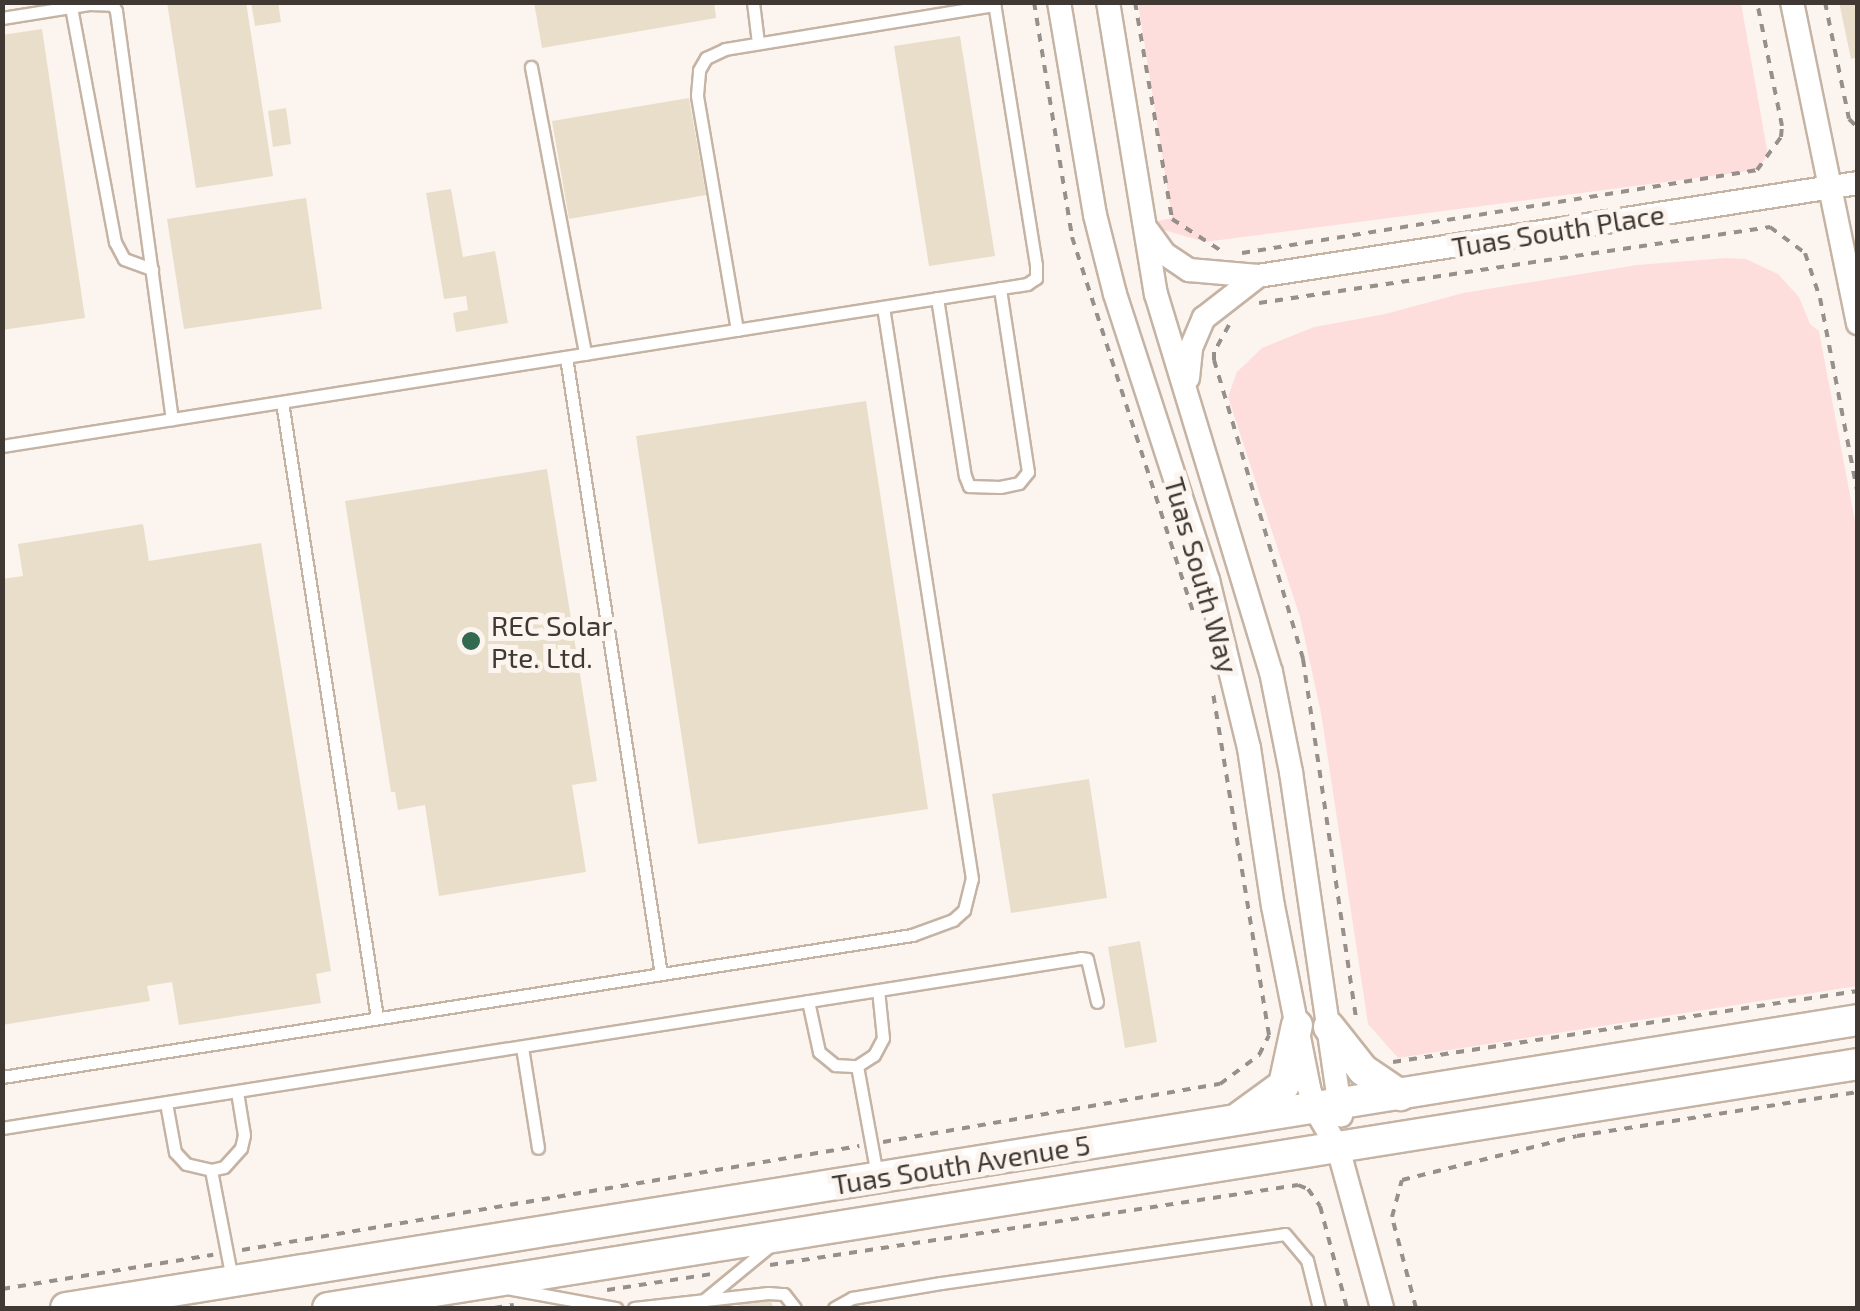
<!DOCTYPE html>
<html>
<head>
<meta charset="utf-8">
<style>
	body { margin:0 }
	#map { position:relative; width:1860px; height:1311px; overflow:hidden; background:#fcf5ef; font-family:"Exo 2",sans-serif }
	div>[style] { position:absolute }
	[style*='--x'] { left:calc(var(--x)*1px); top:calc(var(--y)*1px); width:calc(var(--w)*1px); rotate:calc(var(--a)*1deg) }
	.green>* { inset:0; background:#fededc }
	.building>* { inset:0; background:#e9deca }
	.path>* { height:4px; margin-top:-2px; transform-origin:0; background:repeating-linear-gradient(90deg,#978f89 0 8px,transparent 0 16px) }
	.roads { filter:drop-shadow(2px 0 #c5b3a4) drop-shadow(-2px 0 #c5b3a4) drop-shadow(0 2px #c5b3a4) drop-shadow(0 -2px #c5b3a4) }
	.lane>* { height:11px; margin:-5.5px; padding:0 5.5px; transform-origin:5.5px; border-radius:5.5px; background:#fff }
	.street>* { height:22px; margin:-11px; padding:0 11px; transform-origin:11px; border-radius:11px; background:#fff }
	.secondary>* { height:30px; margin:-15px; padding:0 15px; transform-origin:15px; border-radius:15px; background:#fff }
	.dots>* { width:28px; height:28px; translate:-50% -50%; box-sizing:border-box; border:5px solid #fcf5ef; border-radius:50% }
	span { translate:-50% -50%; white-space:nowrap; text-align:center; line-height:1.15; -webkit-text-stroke:10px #fcf5ef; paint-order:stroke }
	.street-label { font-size:28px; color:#403832 }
	.poi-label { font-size:28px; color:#403832 }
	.left { translate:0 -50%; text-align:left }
	.frame { position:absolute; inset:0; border:5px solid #403832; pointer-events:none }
</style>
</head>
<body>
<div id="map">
	<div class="green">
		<i style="clip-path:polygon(1138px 3px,1741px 3px,1768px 155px,1757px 170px,1205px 242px,1143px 224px,1172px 218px)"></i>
		<i style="clip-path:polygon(1726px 258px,1746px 259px,1778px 274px,1799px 297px,1810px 324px,1819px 331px,1857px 532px,1857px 986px,1398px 1058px,1368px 1024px,1321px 713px,1300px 617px,1228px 397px,1237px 372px,1262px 348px,1314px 327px,1385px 314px,1463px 293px,1637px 265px)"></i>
	</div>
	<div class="building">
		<i style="clip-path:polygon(167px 2px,246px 2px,273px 176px,196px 188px)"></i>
		<i style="clip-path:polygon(251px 2px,278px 2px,281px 22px,255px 26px)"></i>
		<i style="clip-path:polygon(534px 2px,714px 2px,716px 18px,542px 48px)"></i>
		<i style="clip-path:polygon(1839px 2px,1858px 2px,1858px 57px,1851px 59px)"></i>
		<i style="clip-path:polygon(42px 29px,85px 318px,2px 330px,2px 35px)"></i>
		<i style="clip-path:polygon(960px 36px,995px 256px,929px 266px,894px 46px)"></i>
		<i style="clip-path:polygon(689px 98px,706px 195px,569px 219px,552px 121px)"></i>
		<i style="clip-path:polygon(286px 108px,291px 144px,273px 147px,268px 111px)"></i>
		<i style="clip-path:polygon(451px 189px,463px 257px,495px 251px,508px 323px,456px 332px,453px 313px,468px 310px,466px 296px,444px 299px,426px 193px)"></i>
		<i style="clip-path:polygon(306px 198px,322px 309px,184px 329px,167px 219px)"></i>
		<i style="clip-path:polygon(866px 401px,928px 809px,698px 844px,636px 436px)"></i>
		<i style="clip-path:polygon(547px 469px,597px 781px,572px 785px,586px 872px,439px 896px,425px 805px,398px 810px,395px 792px,391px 792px,345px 501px)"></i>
		<i style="clip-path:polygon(143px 524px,149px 561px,261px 543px,331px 971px,316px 974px,321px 1003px,179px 1025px,172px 982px,147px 986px,150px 1001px,2px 1025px,2px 579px,23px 576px,18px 544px)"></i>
		<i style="clip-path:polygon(1089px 779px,1107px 898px,1011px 913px,992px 794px)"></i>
		<i style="clip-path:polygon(1140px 941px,1157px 1042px,1125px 1048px,1108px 947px)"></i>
		<i style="clip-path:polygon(771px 1299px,773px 1308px,740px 1308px,739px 1304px)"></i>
	</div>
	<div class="path">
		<i style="--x:1034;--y:2;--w:238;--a:80.8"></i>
		<i style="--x:1072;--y:237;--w:397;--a:72.1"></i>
		<i style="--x:1135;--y:2;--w:220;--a:80.3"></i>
		<i style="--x:1172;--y:219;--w:61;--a:32.9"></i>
		<i style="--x:1825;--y:2;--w:119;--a:78.4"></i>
		<i style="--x:1849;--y:119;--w:13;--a:45"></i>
		<i style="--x:1242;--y:253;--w:522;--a:-9.16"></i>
		<i style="--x:1757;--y:170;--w:41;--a:-54"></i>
		<i style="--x:1781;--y:137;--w:11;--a:-85"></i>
		<i style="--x:1782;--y:126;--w:126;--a:-101.4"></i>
		<i style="--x:1259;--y:303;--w:517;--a:-8.46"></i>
		<i style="--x:1770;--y:227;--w:44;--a:36.6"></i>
		<i style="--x:1805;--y:253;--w:47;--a:71.6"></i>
		<i style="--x:1820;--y:298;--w:201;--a:79.1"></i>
		<i style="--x:1229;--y:325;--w:31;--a:119"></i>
		<i style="--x:1214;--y:352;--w:8;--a:90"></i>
		<i style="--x:1214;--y:360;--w:312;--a:73.4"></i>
		<i style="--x:1303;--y:659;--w:365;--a:81.6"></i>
		<i style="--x:1393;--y:1062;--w:470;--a:-8.7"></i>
		<i style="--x:883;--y:1142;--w:342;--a:-9.8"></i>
		<i style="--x:1220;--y:1084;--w:49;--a:-36.6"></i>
		<i style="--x:1259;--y:1055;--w:22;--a:-63"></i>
		<i style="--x:1269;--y:1035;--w:347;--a:-99.3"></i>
		<i style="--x:242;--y:1250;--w:626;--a:-9.57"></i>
		<i style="--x:770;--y:1265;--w:534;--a:-8.62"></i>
		<i style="--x:1298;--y:1185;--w:11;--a:22"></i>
		<i style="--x:1308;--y:1189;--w:21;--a:55"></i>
		<i style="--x:1320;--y:1206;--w:106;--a:75.2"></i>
		<i style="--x:2;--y:1289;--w:214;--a:-9.2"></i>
		<i style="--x:607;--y:1290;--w:105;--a:-8.7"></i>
		<i style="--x:494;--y:1308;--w:20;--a:-9"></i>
		<i style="--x:1416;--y:1308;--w:94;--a:-104.8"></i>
		<i style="--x:1392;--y:1217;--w:38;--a:-75"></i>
		<i style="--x:1402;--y:1180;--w:180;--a:-14.1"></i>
		<i style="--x:1577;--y:1136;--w:284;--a:-8.9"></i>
	</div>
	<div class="roads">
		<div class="lane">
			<i style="--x:753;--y:2;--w:41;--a:83"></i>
			<i style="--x:71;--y:7;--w:239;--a:79.4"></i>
			<i style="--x:115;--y:242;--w:19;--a:62"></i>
			<i style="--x:124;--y:259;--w:30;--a:20"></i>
			<i style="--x:2;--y:18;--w:88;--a:-9.1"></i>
			<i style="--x:89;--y:4;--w:24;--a:2"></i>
			<i style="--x:113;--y:5;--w:7;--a:63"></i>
			<i style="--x:116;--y:11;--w:412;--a:82.2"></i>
			<i style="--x:531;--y:67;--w:292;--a:79.3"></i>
			<i style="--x:937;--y:298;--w:180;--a:81.1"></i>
			<i style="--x:965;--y:476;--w:11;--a:68"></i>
			<i style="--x:969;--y:486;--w:31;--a:2"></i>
			<i style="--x:1000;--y:487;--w:19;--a:-12"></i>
			<i style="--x:1019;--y:483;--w:14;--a:-51"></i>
			<i style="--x:1028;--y:472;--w:186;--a:-98.7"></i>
			<i style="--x:737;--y:330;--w:238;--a:-99.7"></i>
			<i style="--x:697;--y:95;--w:25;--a:-85"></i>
			<i style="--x:699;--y:70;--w:14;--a:-60"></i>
			<i style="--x:706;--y:58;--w:21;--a:-25"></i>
			<i style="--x:725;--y:49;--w:273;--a:-9.3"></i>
			<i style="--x:566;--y:357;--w:624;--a:81.25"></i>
			<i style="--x:282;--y:402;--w:623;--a:81.23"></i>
			<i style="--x:2;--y:446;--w:1038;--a:-8.98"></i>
			<i style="--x:1027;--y:284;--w:11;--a:-34"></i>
			<i style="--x:1036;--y:278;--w:13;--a:-90"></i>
			<i style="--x:1036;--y:265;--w:266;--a:-99.1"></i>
			<i style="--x:808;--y:1001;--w:52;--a:77.8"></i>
			<i style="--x:819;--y:1052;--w:21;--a:39"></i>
			<i style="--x:835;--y:1065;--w:22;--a:3"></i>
			<i style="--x:857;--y:1066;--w:20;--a:-33"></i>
			<i style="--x:874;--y:1055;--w:19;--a:-62"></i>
			<i style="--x:883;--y:1038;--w:48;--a:-95.9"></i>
			<i style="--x:522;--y:1047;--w:102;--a:81"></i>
			<i style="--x:857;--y:1066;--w:111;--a:79.6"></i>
			<i style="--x:2;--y:1077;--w:921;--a:-8.87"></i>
			<i style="--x:912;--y:935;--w:44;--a:-20.1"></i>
			<i style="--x:953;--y:920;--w:15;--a:-42"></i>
			<i style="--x:964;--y:910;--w:32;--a:-76"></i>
			<i style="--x:972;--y:879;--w:579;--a:-98.84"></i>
			<i style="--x:166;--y:1103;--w:50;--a:79.6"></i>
			<i style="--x:175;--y:1152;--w:16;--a:47"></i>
			<i style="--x:186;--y:1164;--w:26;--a:13"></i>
			<i style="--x:211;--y:1170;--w:13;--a:-13"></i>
			<i style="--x:224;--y:1167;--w:25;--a:-48"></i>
			<i style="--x:241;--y:1148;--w:13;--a:-77"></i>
			<i style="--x:244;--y:1135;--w:44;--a:-99.2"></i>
			<i style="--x:2;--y:1128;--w:1092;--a:-8.95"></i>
			<i style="--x:1081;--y:958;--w:6;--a:9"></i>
			<i style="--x:1087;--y:959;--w:44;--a:76.9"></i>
			<i style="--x:211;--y:1170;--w:111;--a:79.1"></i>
			<i style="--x:512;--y:1289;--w:106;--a:10.4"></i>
			<i style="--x:704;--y:1300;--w:87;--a:-39.4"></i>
			<i style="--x:634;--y:1308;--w:135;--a:-6.4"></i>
			<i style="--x:768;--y:1293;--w:16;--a:4"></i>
			<i style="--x:784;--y:1294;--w:18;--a:52"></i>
			<i style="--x:834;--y:1308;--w:21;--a:-29"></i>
			<i style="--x:852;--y:1298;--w:90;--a:-9.6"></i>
			<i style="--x:941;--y:1283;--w:347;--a:-8.1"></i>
			<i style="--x:1285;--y:1234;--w:34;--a:50"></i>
			<i style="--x:1307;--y:1260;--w:49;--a:76"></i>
		</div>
		<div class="street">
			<i style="--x:1059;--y:2;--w:216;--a:80.4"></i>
			<i style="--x:1095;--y:215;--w:81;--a:75.8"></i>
			<i style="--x:1115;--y:294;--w:301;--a:72"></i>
			<i style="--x:1208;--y:580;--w:173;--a:76.3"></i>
			<i style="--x:1249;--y:748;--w:160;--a:81.4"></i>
			<i style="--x:1273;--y:906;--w:186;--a:78.8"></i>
			<i style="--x:1309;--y:1088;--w:22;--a:74"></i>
			<i style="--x:1315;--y:1109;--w:45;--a:59.5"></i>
			<i style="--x:1338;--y:1148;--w:166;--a:74.6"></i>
			<i style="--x:1108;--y:2;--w:296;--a:80.7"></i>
			<i style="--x:1156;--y:294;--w:395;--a:73.1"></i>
			<i style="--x:1271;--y:672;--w:102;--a:78.7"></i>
			<i style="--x:1291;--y:772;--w:347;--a:81.7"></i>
			<i style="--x:1792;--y:2;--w:328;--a:78.4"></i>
			<i style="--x:1148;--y:231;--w:29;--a:54"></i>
			<i style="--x:1165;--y:254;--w:29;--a:34"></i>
			<i style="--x:1189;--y:270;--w:69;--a:5"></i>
			<i style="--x:1258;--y:276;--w:607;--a:-8.81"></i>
			<i style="--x:1188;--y:378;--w:30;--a:-84"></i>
			<i style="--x:1191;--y:348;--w:33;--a:-67"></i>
			<i style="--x:1204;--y:318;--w:68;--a:-37.9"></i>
		</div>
		<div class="secondary">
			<i style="--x:1329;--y:1027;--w:55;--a:51.7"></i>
			<i style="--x:1363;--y:1070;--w:45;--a:34"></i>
			<i style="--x:1240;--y:1117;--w:54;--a:-36"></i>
			<i style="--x:1284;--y:1085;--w:61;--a:-77.8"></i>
			<i style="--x:66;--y:1308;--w:1815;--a:-9.13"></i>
			<i style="--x:328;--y:1308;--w:1549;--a:-9.06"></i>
		</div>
	</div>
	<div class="dots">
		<i style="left:471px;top:641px;background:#33694f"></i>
	</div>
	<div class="street-label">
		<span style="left:1558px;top:230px;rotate:-9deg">Tuas South Place</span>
		<span style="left:1202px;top:575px;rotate:74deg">Tuas South Way</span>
		<span style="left:961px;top:1164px;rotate:-9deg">Tuas South Avenue 5</span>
	</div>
	<div class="poi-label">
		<span class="left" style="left:491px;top:641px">REC Solar<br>Pte. Ltd.</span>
	</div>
	<div class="frame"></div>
</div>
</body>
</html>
